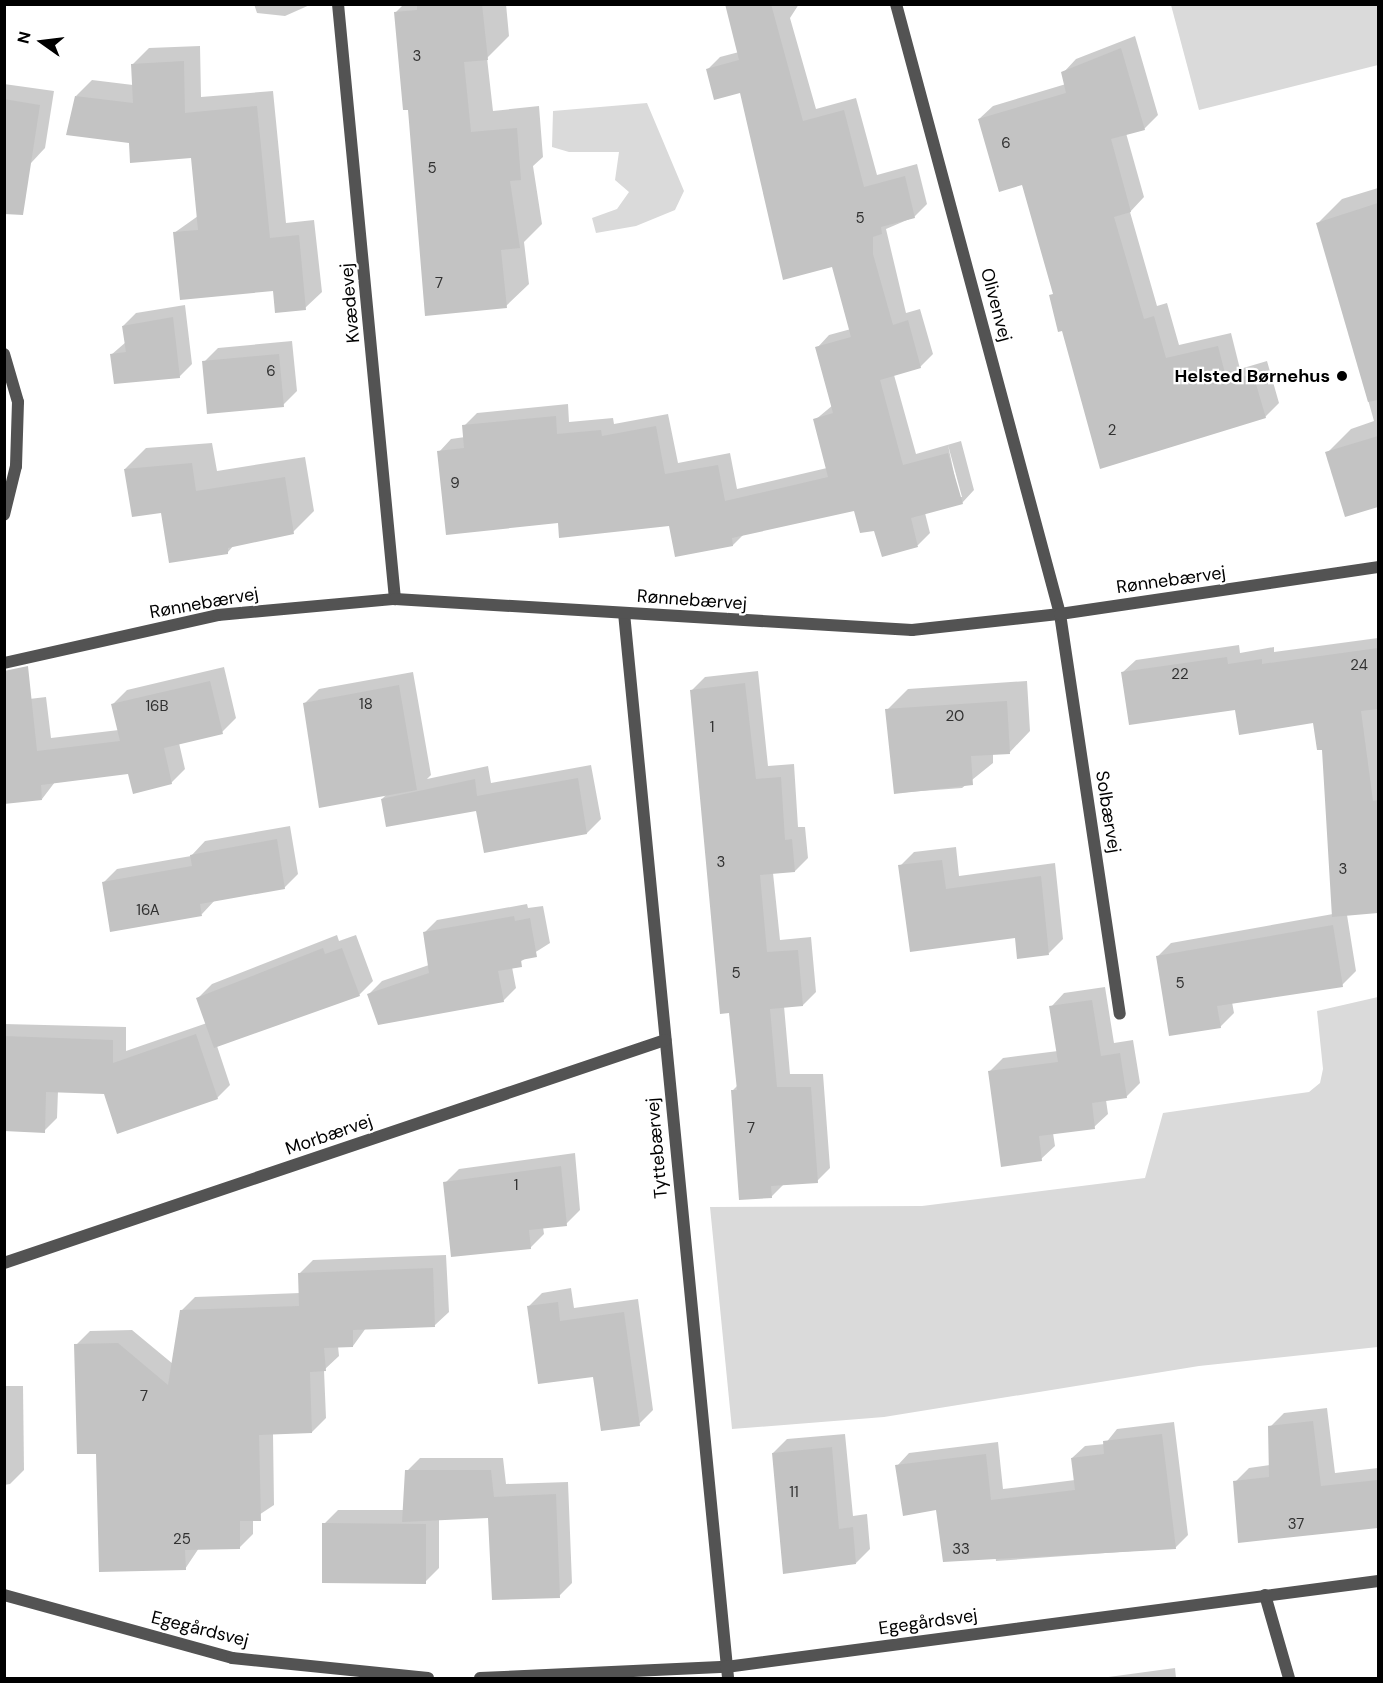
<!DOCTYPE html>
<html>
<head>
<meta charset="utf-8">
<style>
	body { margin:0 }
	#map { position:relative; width:1383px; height:1683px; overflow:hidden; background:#fff; font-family:"DM Sans",sans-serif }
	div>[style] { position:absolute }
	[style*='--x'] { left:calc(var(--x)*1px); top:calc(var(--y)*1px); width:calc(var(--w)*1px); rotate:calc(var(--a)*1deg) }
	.green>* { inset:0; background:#dadada }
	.shadow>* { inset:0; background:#0003 }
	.building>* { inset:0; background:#c3c3c3 }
	.street>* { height:12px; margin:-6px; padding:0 6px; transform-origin:6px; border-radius:6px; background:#535353 }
	.dots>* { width:16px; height:16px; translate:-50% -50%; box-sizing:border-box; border:3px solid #fff; border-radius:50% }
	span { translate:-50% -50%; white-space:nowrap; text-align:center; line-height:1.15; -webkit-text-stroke:4.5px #fff; paint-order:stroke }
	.number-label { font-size:15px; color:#313131 }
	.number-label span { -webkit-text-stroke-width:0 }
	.street-label { font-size:18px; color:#000 }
	.poi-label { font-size:18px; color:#000; font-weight:700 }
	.right { translate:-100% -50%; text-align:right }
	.frame { position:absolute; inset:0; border:6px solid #000; pointer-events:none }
	.north { position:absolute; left:12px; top:12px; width:60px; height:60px; -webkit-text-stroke:4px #fff; paint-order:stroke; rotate:284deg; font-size:16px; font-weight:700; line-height:24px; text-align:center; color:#000 }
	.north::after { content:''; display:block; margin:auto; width:21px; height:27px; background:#000; clip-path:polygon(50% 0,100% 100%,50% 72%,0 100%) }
</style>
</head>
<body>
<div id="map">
	<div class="green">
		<i style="clip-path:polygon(1171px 5px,1378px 5px,1378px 65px,1199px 110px)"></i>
		<i style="clip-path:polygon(647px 103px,684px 191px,675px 210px,636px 226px,596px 233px,592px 218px,617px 209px,629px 192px,615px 180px,619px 152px,569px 152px,552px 147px,553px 111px)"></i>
		<i style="clip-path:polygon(1378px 997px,1378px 1347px,1199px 1366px,884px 1417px,732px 1429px,710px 1207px,922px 1206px,1145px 1178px,1163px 1113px,1309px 1092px,1320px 1083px,1323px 1069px,1317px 1011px)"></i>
	</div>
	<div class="shadow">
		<i style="clip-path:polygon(254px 4px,312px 4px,285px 16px,257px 13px)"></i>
		<i style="clip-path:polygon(404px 4px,506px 4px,509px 36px,487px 58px,493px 111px,539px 106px,543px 157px,533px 166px,542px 224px,524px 242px,529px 284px,506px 306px,410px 108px,396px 12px)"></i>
		<i style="clip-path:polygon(evenodd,727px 4px,799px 4px,790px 18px,816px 109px,856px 98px,877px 175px,917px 164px,927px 204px,914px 217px,886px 229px,906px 313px,920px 309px,933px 354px,920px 367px,894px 375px,916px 454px,961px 441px,974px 490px,962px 503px,925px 513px,930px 533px,918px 545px,883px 555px,875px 529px,855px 509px,744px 534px,733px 545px,670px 525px,559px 521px,439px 452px,451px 439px,465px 437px,464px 426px,477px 413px,568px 404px,569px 422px,613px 418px,614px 424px,668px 414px,678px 463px,730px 453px,737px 489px,827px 468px,815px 420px,833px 405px,817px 348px,829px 335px,851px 329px,833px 265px,741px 91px,707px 70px,720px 57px,739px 52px,727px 4px,948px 445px,962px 497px,959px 497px,948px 445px)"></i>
		<i style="clip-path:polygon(1135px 36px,1158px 115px,1144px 129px,1126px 133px,1144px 197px,1130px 212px,1157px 306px,1167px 303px,1179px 345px,1231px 333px,1240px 369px,1267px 361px,1279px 403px,1265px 417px,1064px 329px,1023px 183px,979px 119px,993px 106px,1066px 84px,1063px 73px,1076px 59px)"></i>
		<i style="clip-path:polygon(200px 46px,201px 97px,273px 91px,286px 223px,314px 220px,322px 292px,305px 308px,174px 233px,198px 216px,192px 156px,130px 141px,76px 96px,92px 80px,133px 85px,133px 64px,149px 48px)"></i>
		<i style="clip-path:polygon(4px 84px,54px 91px,45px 148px,31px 163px,4px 159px)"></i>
		<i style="clip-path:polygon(1378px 188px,1378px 505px,1346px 515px,1327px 453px,1351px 429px,1374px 421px,1318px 223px,1342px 199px)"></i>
		<i style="clip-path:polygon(185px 305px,192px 364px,179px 377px,111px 355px,126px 342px,123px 326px,136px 313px)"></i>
		<i style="clip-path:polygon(292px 341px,297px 391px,283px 405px,204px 362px,218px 348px)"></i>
		<i style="clip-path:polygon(212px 443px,217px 471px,305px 457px,314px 511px,293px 532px,234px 545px,228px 552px,162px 511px,125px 469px,146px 448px)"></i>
		<i style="clip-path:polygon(1378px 638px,1378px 911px,1347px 915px,1356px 971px,1342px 985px,1232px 1002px,1234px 1013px,1220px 1027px,1158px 956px,1171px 943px,1333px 914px,1323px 748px,1315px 721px,1236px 709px,1123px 672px,1136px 660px,1239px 645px,1240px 653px,1274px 647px,1274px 652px)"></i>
		<i style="clip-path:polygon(224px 667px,236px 718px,222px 732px,179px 743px,185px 769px,171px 783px,129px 773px,55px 782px,42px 799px,4px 702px,46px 697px,51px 738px,119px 730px,113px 704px,127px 690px)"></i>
		<i style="clip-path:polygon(758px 671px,768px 766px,794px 764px,798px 827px,805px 827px,808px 858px,795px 871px,773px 873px,780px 940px,811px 937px,816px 992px,803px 1005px,784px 1006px,790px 1074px,823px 1074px,830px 1168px,817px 1181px,784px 1184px,771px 1197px,732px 1091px,738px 1085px,692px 690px,705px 677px)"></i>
		<i style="clip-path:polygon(413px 672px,431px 775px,427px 779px,488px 766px,491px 783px,591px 765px,601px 819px,587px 833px,477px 809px,382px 799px,387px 794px,305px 703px,319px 689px)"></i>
		<i style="clip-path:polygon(1027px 681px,1030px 731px,1010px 752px,993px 753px,993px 763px,962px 788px,895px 793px,887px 710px,908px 689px)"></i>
		<i style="clip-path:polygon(290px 826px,298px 874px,284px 888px,216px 899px,202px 914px,103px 883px,117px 869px,191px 856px,205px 841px)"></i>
		<i style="clip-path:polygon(956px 847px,959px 876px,1055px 863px,1063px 939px,1049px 953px,900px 866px,914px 852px)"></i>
		<i style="clip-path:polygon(527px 904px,528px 908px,543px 906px,550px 943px,512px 967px,516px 988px,503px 1001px,369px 994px,382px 981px,429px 965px,424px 933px,437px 920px)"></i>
		<i style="clip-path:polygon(337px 935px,339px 941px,356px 935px,373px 981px,359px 995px,217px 1046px,230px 1085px,217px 1098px,58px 1091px,57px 1118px,44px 1131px,4px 1130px,4px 1024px,126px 1027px,126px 1051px,207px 1023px,198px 998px,212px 984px)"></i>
		<i style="clip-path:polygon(1105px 987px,1114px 1043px,1133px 1040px,1140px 1083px,1126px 1097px,1106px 1100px,1108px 1114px,1094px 1127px,1053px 1133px,1055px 1146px,1041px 1159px,989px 1072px,1003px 1058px,1058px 1051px,1051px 1007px,1064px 993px)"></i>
		<i style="clip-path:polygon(575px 1153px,580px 1210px,566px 1224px,543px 1227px,544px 1234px,530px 1248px,445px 1183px,459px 1169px)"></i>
		<i style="clip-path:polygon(446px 1255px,449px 1312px,435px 1325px,366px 1328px,353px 1346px,338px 1346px,339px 1356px,324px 1370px,326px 1418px,312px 1432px,273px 1433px,274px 1505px,253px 1519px,253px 1534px,239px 1548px,199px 1548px,185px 1569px,98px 1452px,76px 1345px,90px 1331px,132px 1330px,173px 1364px,181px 1311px,195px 1297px,300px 1293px,299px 1274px,313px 1260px)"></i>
		<i style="clip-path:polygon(571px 1288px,574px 1308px,638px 1299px,653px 1410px,639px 1424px,528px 1307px,542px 1293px)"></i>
		<i style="clip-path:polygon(4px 1386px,23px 1386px,24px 1470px,10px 1484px,4px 1485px)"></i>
		<i style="clip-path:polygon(1327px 1408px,1335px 1473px,1378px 1468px,1378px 1522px,1240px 1541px,1235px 1482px,1249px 1468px,1270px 1465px,1270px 1427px,1284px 1413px)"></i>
		<i style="clip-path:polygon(1174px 1422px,1188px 1535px,1175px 1548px,996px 1561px,995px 1554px,938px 1508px,897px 1466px,909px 1453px,998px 1442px,1003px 1489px,1075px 1480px,1072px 1458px,1085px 1446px,1105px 1444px,1117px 1429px)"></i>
		<i style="clip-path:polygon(845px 1434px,853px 1516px,867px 1514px,870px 1549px,856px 1563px,773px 1453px,787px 1439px)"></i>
		<i style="clip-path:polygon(420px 1458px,503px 1458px,506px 1484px,568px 1482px,572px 1583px,559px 1596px,490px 1517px,439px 1519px,439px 1568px,425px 1582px,324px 1524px,338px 1510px,404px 1510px,407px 1471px)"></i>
		<i style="clip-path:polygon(1175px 1668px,1176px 1678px,1101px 1678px)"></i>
	</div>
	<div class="building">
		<i style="clip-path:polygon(417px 4px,482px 4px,488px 60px,464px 62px,471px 132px,517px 128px,521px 180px,510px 181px,520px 248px,501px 250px,507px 308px,425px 316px,408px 110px,403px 110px,394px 12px,417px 10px)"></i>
		<i style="clip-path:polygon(725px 4px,771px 4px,803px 121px,844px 110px,864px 187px,905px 176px,915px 218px,881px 227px,882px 234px,873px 237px,873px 254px,893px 325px,908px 320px,921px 368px,880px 380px,903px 465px,948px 453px,963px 504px,911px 518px,918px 547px,882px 557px,874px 531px,860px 533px,854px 511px,732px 538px,733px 546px,675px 557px,669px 526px,559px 538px,558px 523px,446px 535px,437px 451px,464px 448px,462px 425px,556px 416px,557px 434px,601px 430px,602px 436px,656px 426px,665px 474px,718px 465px,725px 501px,828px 477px,813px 419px,833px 413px,815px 347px,851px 337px,832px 267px,783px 280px,740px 93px,714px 100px,706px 69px,739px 60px)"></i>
		<i style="clip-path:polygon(1121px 48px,1145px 130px,1111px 139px,1131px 212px,1114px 217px,1144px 319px,1154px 316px,1166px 358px,1218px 346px,1227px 381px,1253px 374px,1266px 418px,1100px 469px,1062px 331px,1058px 332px,1049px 295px,1053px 294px,1022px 185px,999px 192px,978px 119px,1066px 93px,1061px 72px)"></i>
		<i style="clip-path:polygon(184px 61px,185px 113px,257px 106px,270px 238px,299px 235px,306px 310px,275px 313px,273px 291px,180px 300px,173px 232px,198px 230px,191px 158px,130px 163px,129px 143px,66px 135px,75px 96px,133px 103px,131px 64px)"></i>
		<i style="clip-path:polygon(4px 99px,40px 105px,23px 215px,4px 214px)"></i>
		<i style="clip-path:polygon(1378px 203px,1378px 400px,1368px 402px,1316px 223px)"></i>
		<i style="clip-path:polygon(173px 317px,180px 378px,114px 384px,110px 354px,126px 352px,122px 326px)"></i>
		<i style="clip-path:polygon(279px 354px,284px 407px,207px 414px,202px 361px)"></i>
		<i style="clip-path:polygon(1378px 436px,1378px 507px,1345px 517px,1325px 452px)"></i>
		<i style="clip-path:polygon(192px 463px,196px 491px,285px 477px,294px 534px,228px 548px,228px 554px,169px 563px,161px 513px,132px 517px,124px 469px)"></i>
		<i style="clip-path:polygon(1378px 648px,1378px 709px,1361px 711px,1373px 801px,1378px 800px,1378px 913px,1332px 917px,1322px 750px,1317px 750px,1313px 723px,1239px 735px,1235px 710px,1129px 725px,1121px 672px,1227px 657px,1228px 664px,1262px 659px,1262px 664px)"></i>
		<i style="clip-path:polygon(28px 666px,37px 751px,120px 741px,111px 704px,210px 681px,223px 734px,164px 748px,172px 784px,133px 794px,128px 774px,41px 785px,42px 800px,4px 804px,4px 671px)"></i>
		<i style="clip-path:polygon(745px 683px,756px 779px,781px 777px,785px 840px,792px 839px,795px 872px,760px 875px,767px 952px,798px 950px,803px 1006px,770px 1009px,777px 1087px,811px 1087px,818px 1183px,771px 1186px,772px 1198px,739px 1200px,731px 1090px,737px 1090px,729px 1013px,720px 1014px,690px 690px)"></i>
		<i style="clip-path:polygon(399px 685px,417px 790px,319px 808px,303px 703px)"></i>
		<i style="clip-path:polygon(1007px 701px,1010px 754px,971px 756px,973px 785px,894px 794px,885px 709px)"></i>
		<i style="clip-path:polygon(578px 778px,587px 834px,484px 853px,476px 811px,386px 827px,381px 799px,475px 779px,477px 796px)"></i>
		<i style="clip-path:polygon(277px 839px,285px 889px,200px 904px,202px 916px,110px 932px,102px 882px,192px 866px,190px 855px)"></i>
		<i style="clip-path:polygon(942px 860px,946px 889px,1041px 876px,1049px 955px,1017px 959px,1015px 938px,910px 952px,898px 865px)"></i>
		<i style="clip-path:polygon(514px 916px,515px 921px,530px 918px,537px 957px,521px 960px,522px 967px,498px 971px,504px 1002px,378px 1025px,367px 994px,429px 973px,423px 932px)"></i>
		<i style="clip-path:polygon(1333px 925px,1343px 987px,1217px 1006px,1221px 1028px,1169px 1036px,1156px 956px)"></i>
		<i style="clip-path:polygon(323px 948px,325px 954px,342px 948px,360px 996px,214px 1048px,196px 998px)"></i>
		<i style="clip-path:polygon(1092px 1000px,1101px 1056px,1120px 1053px,1127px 1098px,1092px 1103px,1095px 1129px,1039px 1136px,1042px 1161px,1001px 1167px,988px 1071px,1058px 1062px,1049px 1006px)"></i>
		<i style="clip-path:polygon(196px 1034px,218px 1099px,117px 1134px,104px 1094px,46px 1092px,45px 1133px,4px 1131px,4px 1036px,113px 1040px,113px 1063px)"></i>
		<i style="clip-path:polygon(561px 1166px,567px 1226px,529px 1230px,531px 1249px,451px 1257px,443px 1182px)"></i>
		<i style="clip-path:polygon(433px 1268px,435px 1327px,353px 1330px,353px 1347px,324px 1348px,326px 1371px,310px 1372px,312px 1433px,259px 1435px,261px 1521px,240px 1521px,240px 1549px,185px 1550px,186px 1570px,99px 1572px,96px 1454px,77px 1454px,74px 1344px,118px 1343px,168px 1385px,180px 1310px,299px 1306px,298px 1273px)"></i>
		<i style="clip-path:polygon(558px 1302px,560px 1321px,624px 1312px,640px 1426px,601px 1431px,593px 1377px,538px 1384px,527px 1306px)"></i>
		<i style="clip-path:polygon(1313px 1421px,1321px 1486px,1378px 1480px,1378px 1528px,1238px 1543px,1233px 1481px,1269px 1477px,1268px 1426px)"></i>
		<i style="clip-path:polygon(1162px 1434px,1176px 1549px,943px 1562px,936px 1510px,903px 1516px,895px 1465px,986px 1454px,991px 1500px,1075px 1490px,1071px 1458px,1104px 1454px,1103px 1441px)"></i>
		<i style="clip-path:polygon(832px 1447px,839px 1529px,853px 1527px,856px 1564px,783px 1574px,772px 1453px)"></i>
		<i style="clip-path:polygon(405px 1470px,491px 1470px,494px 1497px,556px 1494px,560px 1598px,492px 1600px,488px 1518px,402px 1522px)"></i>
		<i style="clip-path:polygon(322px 1523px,426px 1524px,426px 1584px,322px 1583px)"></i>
	</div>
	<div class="street">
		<i style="--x:338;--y:4;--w:598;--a:84.53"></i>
		<i style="--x:896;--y:4;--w:632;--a:74.95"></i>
		<i style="--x:1060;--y:614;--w:404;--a:81.5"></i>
		<i style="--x:4;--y:354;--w:50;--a:73.7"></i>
		<i style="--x:18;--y:402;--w:64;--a:91.8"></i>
		<i style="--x:16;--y:466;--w:50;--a:103.8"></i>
		<i style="--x:624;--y:613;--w:1070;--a:84.42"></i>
		<i style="--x:4;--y:663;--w:219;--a:-12.6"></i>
		<i style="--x:218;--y:615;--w:178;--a:-5.2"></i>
		<i style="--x:395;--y:599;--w:518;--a:3.43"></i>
		<i style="--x:912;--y:630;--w:149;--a:-6.2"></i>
		<i style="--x:1060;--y:614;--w:321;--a:-8.4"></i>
		<i style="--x:4;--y:1263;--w:698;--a:-18.64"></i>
		<i style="--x:4;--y:1595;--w:237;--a:15.4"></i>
		<i style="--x:232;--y:1658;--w:197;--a:5.8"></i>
		<i style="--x:1265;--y:1595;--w:86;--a:73.9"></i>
		<i style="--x:480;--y:1678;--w:246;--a:-2.6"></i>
		<i style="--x:726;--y:1667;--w:658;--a:-7.51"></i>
	</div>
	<div class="dots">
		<i style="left:1342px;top:376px;background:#000"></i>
	</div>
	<div class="number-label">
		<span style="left:417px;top:57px">3</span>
		<span style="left:1006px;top:144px">6</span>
		<span style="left:432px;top:169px">5</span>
		<span style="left:860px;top:219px">5</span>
		<span style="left:439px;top:284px">7</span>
		<span style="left:271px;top:372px">6</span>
		<span style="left:1112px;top:431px">2</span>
		<span style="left:455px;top:484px">9</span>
		<span style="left:1359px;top:666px">24</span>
		<span style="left:1180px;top:675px">22</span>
		<span style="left:366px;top:705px">18</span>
		<span style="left:157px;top:707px">16B</span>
		<span style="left:955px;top:717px">20</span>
		<span style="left:712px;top:728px">1</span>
		<span style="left:721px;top:863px">3</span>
		<span style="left:1343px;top:870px">3</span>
		<span style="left:148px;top:911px">16A</span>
		<span style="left:736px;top:974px">5</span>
		<span style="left:1180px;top:984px">5</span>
		<span style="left:751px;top:1129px">7</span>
		<span style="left:516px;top:1186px">1</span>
		<span style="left:144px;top:1397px">7</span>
		<span style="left:794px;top:1493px">11</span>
		<span style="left:1296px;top:1525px">37</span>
		<span style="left:182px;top:1540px">25</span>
		<span style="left:961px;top:1550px">33</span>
	</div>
	<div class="street-label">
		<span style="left:350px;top:303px;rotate:-95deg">Kvædevej</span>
		<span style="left:996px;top:305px;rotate:75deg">Olivenvej</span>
		<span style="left:1171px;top:580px;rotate:-8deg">Rønnebærvej</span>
		<span style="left:692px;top:600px;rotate:4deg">Rønnebærvej</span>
		<span style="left:204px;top:603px;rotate:-10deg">Rønnebærvej</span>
		<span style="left:1108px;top:812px;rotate:81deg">Solbærvej</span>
		<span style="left:329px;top:1135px;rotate:-19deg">Morbærvej</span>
		<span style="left:657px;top:1148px;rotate:-95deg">Tyttebærvej</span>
		<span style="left:928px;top:1622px;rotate:-8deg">Egegårdsvej</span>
		<span style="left:200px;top:1629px;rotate:14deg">Egegårdsvej</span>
	</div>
	<div class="poi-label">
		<span class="right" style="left:1330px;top:376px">Helsted Børnehus</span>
	</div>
	<div class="frame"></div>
	<div class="north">N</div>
</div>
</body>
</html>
